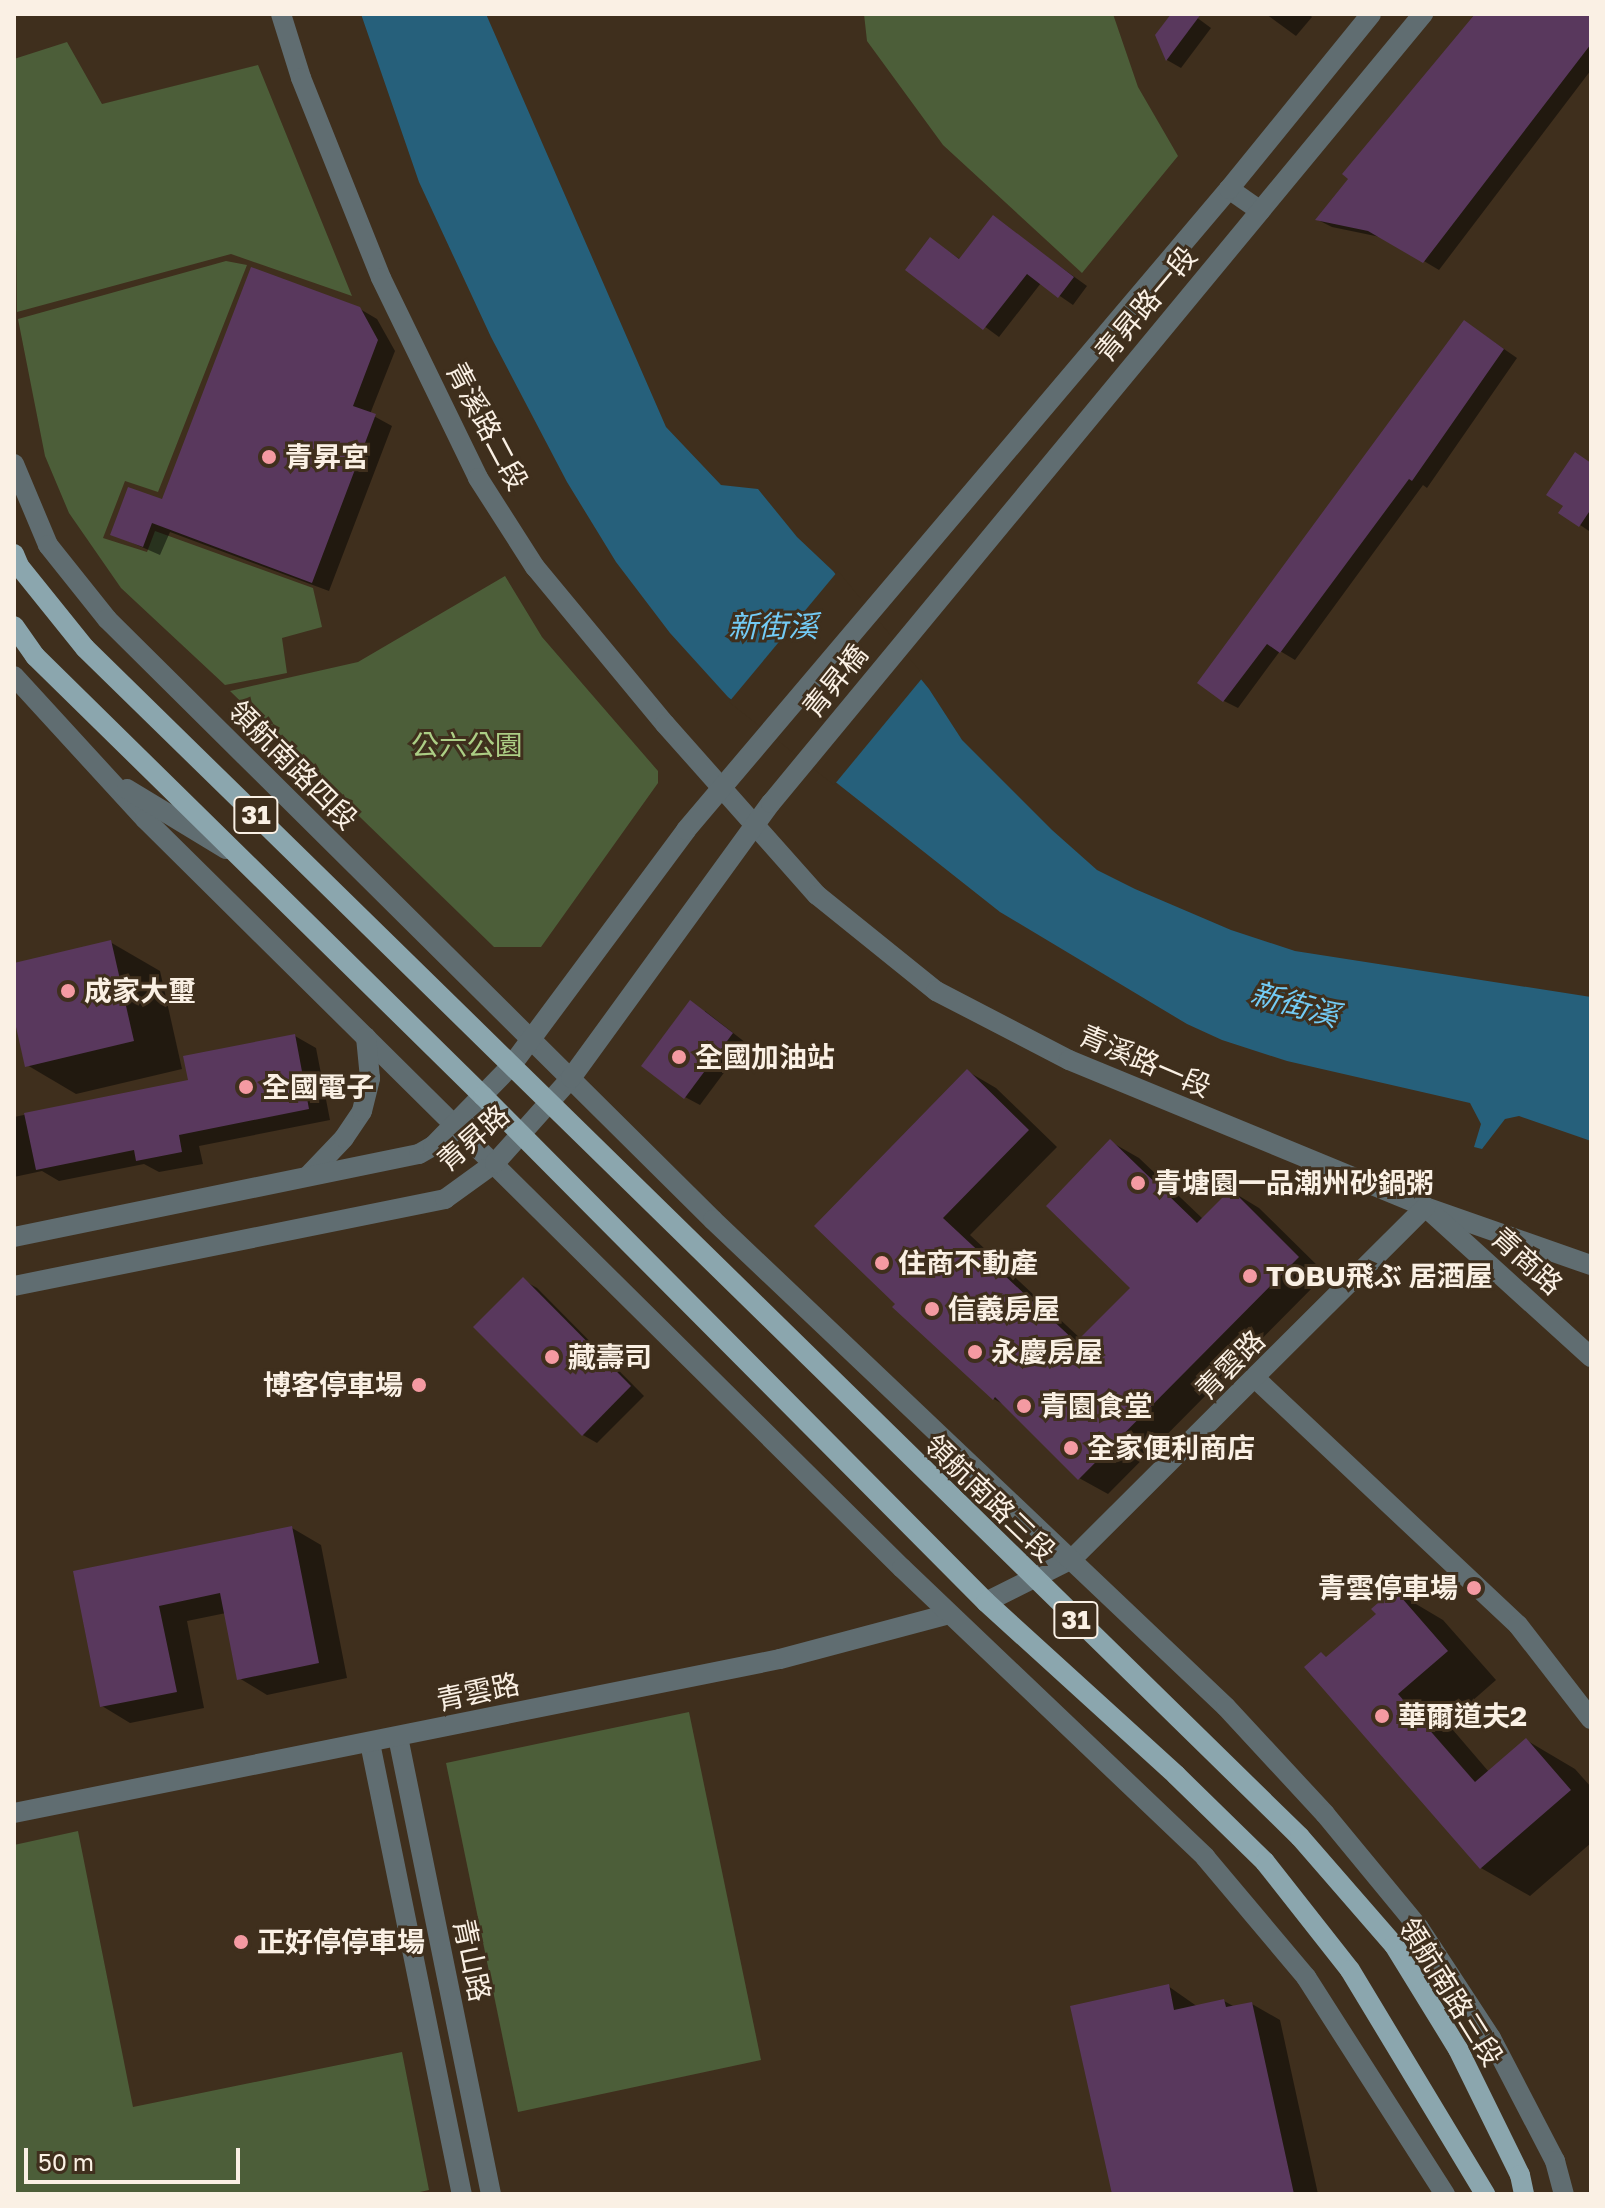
<!DOCTYPE html>
<html>
<head>
<meta charset="utf-8">
<style>
	body { margin:0 }
	#map { position:relative; width:1605px; height:2208px; overflow:hidden; background:#3f2f1d; font-family:"Golos Text","Noto Sans TC","Noto Sans JP",sans-serif }
	div>[style] { position:absolute }
	[style*='--x'] { left:calc(var(--x)*1px); top:calc(var(--y)*1px); width:calc(var(--w)*1px); rotate:calc(var(--a)*1deg) }
	.green>* { inset:0; background:#4c5e39 }
	.water>* { inset:0; background:#26607b }
	.pier>* { inset:0; background:#3f2f1d }
	.shadow>* { inset:0; background:#0007 }
	.building>* { inset:0; background:#59385d }
	.minor>* { height:20px; margin:-10px; padding:0 10px; transform-origin:10px; border-radius:10px; background:#606d71 }
	.tertiary>* { height:20px; margin:-10px; padding:0 10px; transform-origin:10px; border-radius:10px; background:#606d71 }
	.primary>* { height:20px; margin:-10px; padding:0 10px; transform-origin:10px; border-radius:10px; background:#8ba6ae }
	.dots>* { width:22px; height:22px; translate:-50% -50%; box-sizing:border-box; border:4px solid #3f2f1d; border-radius:50% }
	span { translate:-50% -50%; white-space:nowrap; text-align:center; line-height:1.15; -webkit-text-stroke:6px #3f2f1d; paint-order:stroke }
	.shield-label span { padding:2px 6px; background:#3f2f1d; border:2px solid; border-radius:6px; -webkit-text-stroke-width:0 }
	.shield-label { font-size:26px; color:#faf0e4; font-weight:700 }
	.street-label { font-size:28px; color:#faf0e4 }
	.poi-label { font-size:28px; color:#faf0e4; font-weight:700 }
	.left { translate:0 -50%; text-align:left }
	.right { translate:-100% -50%; text-align:right }
	.park-label { font-size:28px; color:#acce85 }
	.water-label { font-size:30px; color:#73cbf5; font-style:italic }
	.frame { position:absolute; inset:0; border:16px solid #faf0e4; pointer-events:none }
	.scale { position:absolute; left:24px; top:2148px; width:216px; height:36px; box-sizing:border-box; border:4px solid #faf0e4; border-top:0; padding-left:10px; font-size:24px; line-height:28px; white-space:nowrap; color:#faf0e4; -webkit-text-stroke:6px #3f2f1d; paint-order:stroke }
</style>
</head>
<body>
<div id="map">
	<div class="green">
		<i style="clip-path:polygon(864px 14px,1113px 14px,1138px 87px,1178px 156px,1082px 273px,943px 145px,867px 41px)"></i>
		<i style="clip-path:polygon(67px 42px,102px 104px,258px 65px,352px 296px,231px 254px,17px 312px,14px 59px)"></i>
		<i style="clip-path:polygon(226px 261px,247px 265px,158px 492px,125px 481px,103px 538px,147px 552px,155px 531px,313px 588px,322px 627px,282px 638px,287px 673px,225px 685px,121px 588px,69px 513px,45px 456px,18px 319px)"></i>
		<i style="clip-path:polygon(505px 576px,542px 637px,658px 771px,658px 783px,541px 947px,494px 947px,230px 691px,358px 662px)"></i>
		<i style="clip-path:polygon(689px 1712px,761px 2060px,518px 2112px,446px 1763px)"></i>
		<i style="clip-path:polygon(78px 1831px,133px 2107px,402px 2052px,429px 2190px,411px 2194px,14px 2194px,14px 1845px)"></i>
	</div>
	<div class="water">
		<i style="clip-path:polygon(361px 14px,486px 14px,666px 427px,721px 485px,758px 489px,797px 537px,833px 571px,929px 689px,962px 740px,1052px 830px,1097px 870px,1135px 889px,1231px 930px,1295px 951px,1591px 997px,1591px 1141px,1519px 1116px,1505px 1119px,1482px 1149px,1474px 1147px,1481px 1124px,1470px 1103px,1287px 1061px,1222px 1040px,1187px 1024px,1000px 912px,728px 697px,670px 633px,616px 562px,567px 482px,491px 337px,419px 182px)"></i>
	</div>
	<div class="pier">
		<i style="clip-path:polygon(838px 571px,924px 676px,834px 785px,729px 702px)"></i>
	</div>
	<div class="shadow">
		<i style="clip-path:polygon(1174px 14px,1192px 14px,1211px 28px,1181px 68px,1167px 60px,1157px 36px)"></i>
		<i style="clip-path:polygon(1266px 14px,1309px 14px,1312px 17px,1296px 36px)"></i>
		<i style="clip-path:polygon(1477px 14px,1591px 14px,1591px 70px,1439px 270px,1385px 238px,1332px 227px,1318px 220px)"></i>
		<i style="clip-path:polygon(993px 218px,1087px 286px,1073px 305px,1041px 283px,999px 337px,908px 270px,930px 239px,961px 260px)"></i>
		<i style="clip-path:polygon(360px 309px,377px 319px,395px 351px,370px 414px,392px 426px,329px 591px,170px 532px,160px 555px,112px 534px,163px 502px)"></i>
		<i style="clip-path:polygon(1465px 322px,1517px 358px,1427px 488px,1423px 485px,1295px 660px,1280px 651px,1238px 708px,1224px 701px,1200px 682px)"></i>
		<i style="clip-path:polygon(1591px 465px,1591px 528px,1589px 531px,1561px 512px)"></i>
		<i style="clip-path:polygon(110px 942px,160px 971px,182px 1069px,76px 1094px,27px 1065px,14px 1009px,14px 965px)"></i>
		<i style="clip-path:polygon(705px 1011px,746px 1043px,700px 1105px,685px 1097px)"></i>
		<i style="clip-path:polygon(295px 1036px,316px 1048px,330px 1120px,199px 1146px,203px 1164px,159px 1172px,144px 1164px,59px 1181px,42px 1171px,14px 1177px,14px 1117px,190px 1081px)"></i>
		<i style="clip-path:polygon(967px 1071px,996px 1088px,1057px 1147px,970px 1235px,1082px 1340px,1133px 1288px,1111px 1142px,1139px 1158px,1203px 1219px,1231px 1191px,1259px 1208px,1326px 1274px,1108px 1494px,1079px 1478px,1008px 1407px,994px 1399px,895px 1307px)"></i>
		<i style="clip-path:polygon(523px 1280px,537px 1288px,644px 1396px,597px 1443px,583px 1435px)"></i>
		<i style="clip-path:polygon(292px 1528px,321px 1545px,347px 1678px,267px 1695px,239px 1678px,226px 1613px,187px 1621px,204px 1708px,130px 1723px,102px 1706px,75px 1572px)"></i>
		<i style="clip-path:polygon(1394px 1591px,1443px 1620px,1496px 1680px,1447px 1723px,1489px 1772px,1526px 1740px,1575px 1769px,1591px 1787px,1591px 1843px,1530px 1896px,1481px 1868px,1327px 1658px,1378px 1614px)"></i>
		<i style="clip-path:polygon(1168px 1986px,1198px 2007px,1224px 2001px,1235px 2007px,1252px 2004px,1280px 2020px,1318px 2194px,1114px 2194px)"></i>
	</div>
	<div class="building">
		<i style="clip-path:polygon(1171px 14px,1201px 14px,1166px 61px,1155px 35px)"></i>
		<i style="clip-path:polygon(1475px 14px,1591px 14px,1591px 44px,1423px 263px,1368px 231px,1315px 220px,1348px 179px,1342px 174px)"></i>
		<i style="clip-path:polygon(993px 215px,1074px 277px,1058px 298px,1027px 274px,983px 330px,905px 270px,930px 237px,959px 259px)"></i>
		<i style="clip-path:polygon(251px 267px,360px 307px,378px 340px,353px 406px,376px 414px,312px 583px,152px 523px,143px 547px,110px 535px,128px 487px,162px 499px)"></i>
		<i style="clip-path:polygon(1464px 320px,1504px 349px,1412px 481px,1409px 479px,1280px 653px,1267px 644px,1223px 702px,1197px 683px)"></i>
		<i style="clip-path:polygon(1575px 452px,1591px 463px,1591px 509px,1579px 527px,1558px 513px,1563px 506px,1546px 495px)"></i>
		<i style="clip-path:polygon(111px 940px,134px 1041px,25px 1067px,14px 1018px,14px 963px)"></i>
		<i style="clip-path:polygon(690px 1000px,733px 1033px,684px 1099px,641px 1066px)"></i>
		<i style="clip-path:polygon(295px 1034px,309px 1109px,179px 1135px,182px 1152px,136px 1161px,134px 1150px,36px 1170px,24px 1113px,188px 1080px,183px 1056px)"></i>
		<i style="clip-path:polygon(967px 1069px,1029px 1130px,943px 1218px,1076px 1342px,1130px 1288px,1046px 1206px,1110px 1139px,1197px 1223px,1231px 1189px,1299px 1257px,1078px 1480px,995px 1397px,993px 1400px,892px 1307px,895px 1304px,814px 1226px)"></i>
		<i style="clip-path:polygon(523px 1277px,631px 1386px,582px 1436px,473px 1327px)"></i>
		<i style="clip-path:polygon(292px 1526px,319px 1663px,237px 1680px,220px 1593px,159px 1606px,177px 1692px,100px 1707px,73px 1571px)"></i>
		<i style="clip-path:polygon(1394px 1589px,1448px 1651px,1398px 1694px,1475px 1782px,1526px 1738px,1571px 1790px,1480px 1869px,1304px 1667px,1321px 1652px,1326px 1657px,1376px 1614px,1371px 1609px)"></i>
		<i style="clip-path:polygon(1169px 1984px,1174px 2010px,1224px 1999px,1226px 2007px,1252px 2002px,1294px 2194px,1112px 2194px,1070px 2006px)"></i>
	</div>
	<div class="minor">
		<i style="--x:281;--y:14;--w:67;--a:72.6"></i>
		<i style="--x:301;--y:78;--w:215;--a:68.2"></i>
		<i style="--x:381;--y:278;--w:222;--a:64.1"></i>
		<i style="--x:478;--y:478;--w:106;--a:57.4"></i>
		<i style="--x:535;--y:567;--w:204;--a:50.4"></i>
		<i style="--x:665;--y:724;--w:229;--a:48.4"></i>
		<i style="--x:817;--y:895;--w:153;--a:38.9"></i>
		<i style="--x:936;--y:991;--w:150;--a:27.4"></i>
		<i style="--x:1069;--y:1060;--w:385;--a:22.4"></i>
		<i style="--x:1425;--y:1207;--w:176;--a:19.3"></i>
		<i style="--x:1431;--y:1212;--w:216;--a:42.2"></i>
		<i style="--x:1256;--y:1379;--w:359;--a:43.2"></i>
		<i style="--x:1518;--y:1625;--w:119;--a:52.2"></i>
		<i style="--x:986;--y:1602;--w:96;--a:-26.6"></i>
		<i style="--x:1072;--y:1559;--w:499;--a:-44.9"></i>
		<i style="--x:398;--y:1737;--w:466;--a:78.5"></i>
		<i style="--x:370;--y:1743;--w:460;--a:78.5"></i>
		<i style="--x:14;--y:1813;--w:781;--a:-11.37"></i>
		<i style="--x:780;--y:1659;--w:175;--a:-14.9"></i>
	</div>
	<div class="tertiary">
		<i style="--x:1229;--y:189;--w:38;--a:35"></i>
		<i style="--x:14;--y:464;--w:88;--a:67.2"></i>
		<i style="--x:48;--y:545;--w:95;--a:51.4"></i>
		<i style="--x:107;--y:619;--w:853;--a:44.76"></i>
		<i style="--x:713;--y:1220;--w:707;--a:43.51"></i>
		<i style="--x:1226;--y:1707;--w:146;--a:47.2"></i>
		<i style="--x:1325;--y:1814;--w:148;--a:50.5"></i>
		<i style="--x:1419;--y:1928;--w:131;--a:56.8"></i>
		<i style="--x:1491;--y:2038;--w:139;--a:62.5"></i>
		<i style="--x:1555;--y:2161;--w:34;--a:75"></i>
		<i style="--x:14;--y:676;--w:194;--a:47.5"></i>
		<i style="--x:145;--y:819;--w:1065;--a:44.7"></i>
		<i style="--x:902;--y:1568;--w:419;--a:43.6"></i>
		<i style="--x:1205;--y:1857;--w:157;--a:49.9"></i>
		<i style="--x:1306;--y:1977;--w:258;--a:57.4"></i>
		<i style="--x:127;--y:789;--w:116;--a:31.2"></i>
		<i style="--x:308;--y:1176;--w:52;--a:-46.5"></i>
		<i style="--x:344;--y:1138;--w:32;--a:-56"></i>
		<i style="--x:362;--y:1111;--w:34;--a:-76"></i>
		<i style="--x:370;--y:1078;--w:41;--a:-95.6"></i>
		<i style="--x:14;--y:1237;--w:413;--a:-11.6"></i>
		<i style="--x:419;--y:1154;--w:16;--a:-30"></i>
		<i style="--x:433;--y:1146;--w:112;--a:-45.7"></i>
		<i style="--x:511;--y:1066;--w:294;--a:-53.4"></i>
		<i style="--x:686;--y:830;--w:840;--a:-49.73"></i>
		<i style="--x:1229;--y:189;--w:225;--a:-50.9"></i>
		<i style="--x:14;--y:1286;--w:440;--a:-11.4"></i>
		<i style="--x:445;--y:1199;--w:62;--a:-35.8"></i>
		<i style="--x:495;--y:1163;--w:114;--a:-48.2"></i>
		<i style="--x:571;--y:1078;--w:340;--a:-54"></i>
		<i style="--x:771;--y:803;--w:1024;--a:-50.43"></i>
	</div>
	<div class="primary">
		<i style="--x:14;--y:554;--w:13;--a:67"></i>
		<i style="--x:19;--y:566;--w:105;--a:51.2"></i>
		<i style="--x:85;--y:648;--w:1700;--a:44.38"></i>
		<i style="--x:1300;--y:1837;--w:143;--a:49"></i>
		<i style="--x:1394;--y:1945;--w:122;--a:58.4"></i>
		<i style="--x:1458;--y:2049;--w:140;--a:63.8"></i>
		<i style="--x:1520;--y:2175;--w:19;--a:78"></i>
		<i style="--x:14;--y:626;--w:37;--a:55"></i>
		<i style="--x:35;--y:656;--w:628;--a:44.48"></i>
		<i style="--x:483;--y:1096;--w:713;--a:45.17"></i>
		<i style="--x:986;--y:1602;--w:257;--a:42.3"></i>
		<i style="--x:1176;--y:1775;--w:124;--a:44.3"></i>
		<i style="--x:1265;--y:1862;--w:137;--a:51.8"></i>
		<i style="--x:1350;--y:1970;--w:262;--a:58.9"></i>
	</div>
	<div class="dots">
		<i style="left:269px;top:457px;background:#f49aa2"></i>
		<i style="left:68px;top:991px;background:#f49aa2"></i>
		<i style="left:679px;top:1057px;background:#f49aa2"></i>
		<i style="left:246px;top:1087px;background:#f49aa2"></i>
		<i style="left:1138px;top:1183px;background:#f49aa2"></i>
		<i style="left:882px;top:1263px;background:#f49aa2"></i>
		<i style="left:1250px;top:1276px;background:#f49aa2"></i>
		<i style="left:932px;top:1309px;background:#f49aa2"></i>
		<i style="left:975px;top:1352px;background:#f49aa2"></i>
		<i style="left:552px;top:1357px;background:#f49aa2"></i>
		<i style="left:419px;top:1385px;background:#f49aa2"></i>
		<i style="left:1024px;top:1406px;background:#f49aa2"></i>
		<i style="left:1071px;top:1448px;background:#f49aa2"></i>
		<i style="left:1474px;top:1588px;background:#f49aa2"></i>
		<i style="left:1382px;top:1716px;background:#f49aa2"></i>
		<i style="left:241px;top:1942px;background:#f49aa2"></i>
	</div>
	<div class="shield-label">
		<span style="left:256px;top:815px">31</span>
		<span style="left:1076px;top:1620px">31</span>
	</div>
	<div class="street-label">
		<span style="left:1146px;top:304px;rotate:-50deg">青昇路一段</span>
		<span style="left:487px;top:426px;rotate:62deg">青溪路二段</span>
		<span style="left:835px;top:681px;rotate:-51deg">青昇橋</span>
		<span style="left:293px;top:765px;rotate:45deg">領航南路四段</span>
		<span style="left:1145px;top:1061px;rotate:23deg">青溪路一段</span>
		<span style="left:473px;top:1138px;rotate:-41deg">青昇路</span>
		<span style="left:1527px;top:1261px;rotate:42deg">青商路</span>
		<span style="left:1230px;top:1365px;rotate:-45deg">青雲路</span>
		<span style="left:990px;top:1498px;rotate:44deg">領航南路三段</span>
		<span style="left:478px;top:1692px;rotate:-12deg">青雲路</span>
		<span style="left:472px;top:1960px;rotate:78deg">青山路</span>
		<span style="left:1451px;top:1992px;rotate:58deg">領航南路三段</span>
	</div>
	<div class="poi-label">
		<span class="left" style="left:285px;top:457px">青昇宮</span>
		<span class="left" style="left:84px;top:991px">成家大璽</span>
		<span class="left" style="left:695px;top:1057px">全國加油站</span>
		<span class="left" style="left:262px;top:1087px">全國電子</span>
		<span class="left" style="left:1154px;top:1183px">青塘園一品潮州砂鍋粥</span>
		<span class="left" style="left:898px;top:1263px">住商不動產</span>
		<span class="left" style="left:1266px;top:1276px">TOBU飛ぶ 居酒屋</span>
		<span class="left" style="left:948px;top:1309px">信義房屋</span>
		<span class="left" style="left:991px;top:1352px">永慶房屋</span>
		<span class="left" style="left:568px;top:1357px">藏壽司</span>
		<span class="right" style="left:403px;top:1385px">博客停車場</span>
		<span class="left" style="left:1040px;top:1406px">青園食堂</span>
		<span class="left" style="left:1087px;top:1448px">全家便利商店</span>
		<span class="right" style="left:1458px;top:1588px">青雲停車場</span>
		<span class="left" style="left:1398px;top:1716px">華爾道夫2</span>
		<span class="left" style="left:257px;top:1942px">正好停停車場</span>
	</div>
	<div class="park-label">
		<span style="left:467px;top:745px">公六公園</span>
	</div>
	<div class="water-label">
		<span style="left:773px;top:626px">新街溪</span>
		<span style="left:1295px;top:1004px;rotate:16deg">新街溪</span>
	</div>
	<div class="frame"></div>
	<div class="scale">50 m</div>
</div>
</body>
</html>
